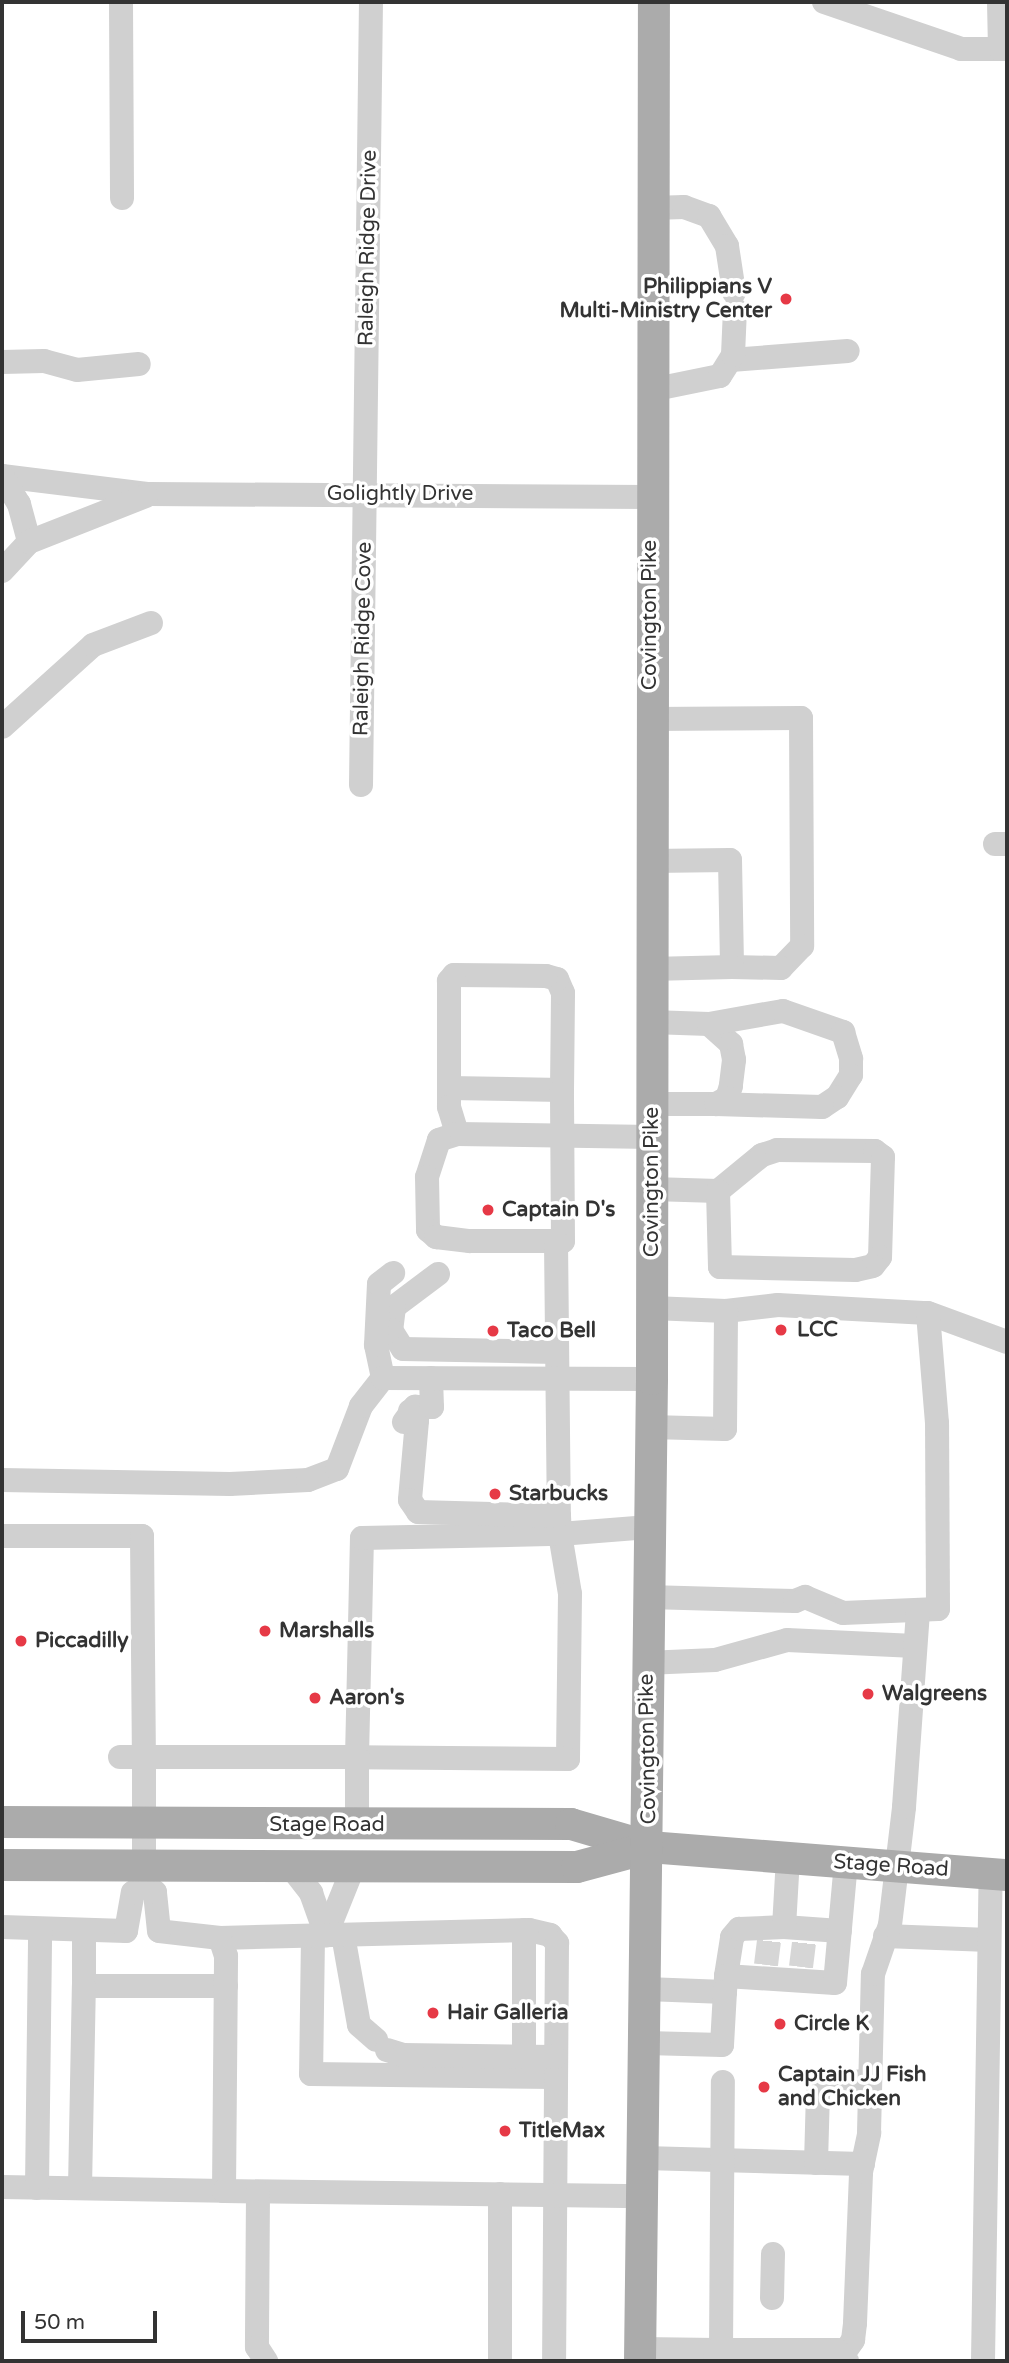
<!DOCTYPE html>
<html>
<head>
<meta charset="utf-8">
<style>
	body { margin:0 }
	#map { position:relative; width:1009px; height:2363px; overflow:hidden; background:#fff; font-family:"Varela Round",sans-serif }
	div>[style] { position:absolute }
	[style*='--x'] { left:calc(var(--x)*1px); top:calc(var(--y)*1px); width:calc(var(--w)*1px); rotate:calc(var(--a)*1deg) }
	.minor-tunnel>* { height:24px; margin-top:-12px; transform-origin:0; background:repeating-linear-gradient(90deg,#d6d6d6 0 24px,transparent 0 36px) }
	.minor>* { height:24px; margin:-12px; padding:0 12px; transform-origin:12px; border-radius:12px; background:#d0d0d0 }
	.major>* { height:32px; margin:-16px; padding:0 16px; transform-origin:16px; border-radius:16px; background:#ababab }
	.dots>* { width:19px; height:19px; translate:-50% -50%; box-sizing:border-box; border:4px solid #fff; border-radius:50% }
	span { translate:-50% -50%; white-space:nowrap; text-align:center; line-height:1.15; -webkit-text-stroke:7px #fff; paint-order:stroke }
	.street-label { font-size:21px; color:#333 }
	.poi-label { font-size:21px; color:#333; font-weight:700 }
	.right { translate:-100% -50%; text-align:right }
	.left { translate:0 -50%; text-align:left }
	.frame { position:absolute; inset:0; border:4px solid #333; pointer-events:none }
	.scale { position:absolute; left:21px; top:2311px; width:136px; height:32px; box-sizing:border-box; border:4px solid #333; border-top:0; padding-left:9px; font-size:21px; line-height:24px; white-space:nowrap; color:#333; -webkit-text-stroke:5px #fff; paint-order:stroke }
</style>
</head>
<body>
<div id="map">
	<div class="minor-tunnel">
		<i style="--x:766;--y:1965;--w:26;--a:-83"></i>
		<i style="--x:801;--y:1967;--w:26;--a:-83"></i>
	</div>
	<div class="minor">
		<i style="--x:121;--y:2;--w:196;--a:89.7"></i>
		<i style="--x:824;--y:2;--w:145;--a:18.9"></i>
		<i style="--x:961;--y:49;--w:46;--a:0"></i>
		<i style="--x:999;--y:2;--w:47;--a:88.8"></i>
		<i style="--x:652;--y:208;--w:32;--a:-2"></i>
		<i style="--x:684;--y:207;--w:27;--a:20"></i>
		<i style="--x:709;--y:216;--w:35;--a:59"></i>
		<i style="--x:727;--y:246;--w:47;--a:81.3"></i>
		<i style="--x:731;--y:360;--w:117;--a:-4.4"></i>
		<i style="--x:2;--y:362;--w:42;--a:-1.4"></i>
		<i style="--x:44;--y:361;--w:34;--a:15"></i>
		<i style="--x:77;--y:370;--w:62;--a:-5.5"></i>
		<i style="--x:651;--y:390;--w:70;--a:-11.5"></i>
		<i style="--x:720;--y:376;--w:25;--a:-58"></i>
		<i style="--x:733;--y:355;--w:46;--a:-87.5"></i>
		<i style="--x:2;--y:476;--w:148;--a:7"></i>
		<i style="--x:149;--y:494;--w:501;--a:0.34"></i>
		<i style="--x:2;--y:476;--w:33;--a:59"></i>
		<i style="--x:19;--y:504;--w:39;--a:75"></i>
		<i style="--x:2;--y:571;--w:40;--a:-47"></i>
		<i style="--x:29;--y:542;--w:126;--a:-21.5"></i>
		<i style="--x:650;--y:719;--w:151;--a:-0.4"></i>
		<i style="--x:801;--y:718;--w:228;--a:89.7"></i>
		<i style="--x:802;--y:946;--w:30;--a:134"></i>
		<i style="--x:781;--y:968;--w:49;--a:-178.8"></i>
		<i style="--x:2;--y:727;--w:122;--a:-42"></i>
		<i style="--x:93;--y:645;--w:62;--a:-20.8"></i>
		<i style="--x:361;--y:785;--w:783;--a:-89.27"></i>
		<i style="--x:995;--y:844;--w:12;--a:0"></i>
		<i style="--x:651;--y:861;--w:79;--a:-0.7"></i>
		<i style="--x:730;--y:860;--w:107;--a:88.9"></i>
		<i style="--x:732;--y:967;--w:81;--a:178.6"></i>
		<i style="--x:651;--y:1022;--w:58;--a:2"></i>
		<i style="--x:709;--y:1024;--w:30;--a:42"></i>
		<i style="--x:731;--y:1044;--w:16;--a:79"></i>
		<i style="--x:734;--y:1060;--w:26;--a:97"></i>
		<i style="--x:731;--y:1086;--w:13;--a:108"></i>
		<i style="--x:727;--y:1098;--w:13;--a:151"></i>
		<i style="--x:716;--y:1104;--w:64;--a:180"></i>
		<i style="--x:709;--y:1024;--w:75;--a:-10"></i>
		<i style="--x:783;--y:1011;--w:64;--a:19.3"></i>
		<i style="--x:843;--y:1032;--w:28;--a:73"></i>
		<i style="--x:851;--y:1059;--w:16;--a:90"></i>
		<i style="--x:851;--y:1075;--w:26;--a:122"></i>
		<i style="--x:837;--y:1097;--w:18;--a:146"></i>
		<i style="--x:822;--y:1107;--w:106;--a:-178.4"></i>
		<i style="--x:449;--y:1088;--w:113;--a:1"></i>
		<i style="--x:562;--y:1090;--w:97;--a:-89.4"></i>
		<i style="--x:563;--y:993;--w:15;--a:-113"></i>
		<i style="--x:557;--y:979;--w:11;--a:-165"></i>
		<i style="--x:546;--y:976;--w:92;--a:-179.4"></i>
		<i style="--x:454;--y:975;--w:8;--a:130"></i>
		<i style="--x:449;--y:981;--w:126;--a:90"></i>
		<i style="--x:449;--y:1107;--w:28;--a:73"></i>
		<i style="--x:457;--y:1134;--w:195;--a:0.9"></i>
		<i style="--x:457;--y:1134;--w:19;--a:162"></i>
		<i style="--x:439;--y:1140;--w:39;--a:108"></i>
		<i style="--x:427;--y:1177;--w:53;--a:88.9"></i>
		<i style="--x:428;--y:1230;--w:11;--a:41"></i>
		<i style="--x:436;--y:1237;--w:34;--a:7"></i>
		<i style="--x:470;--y:1241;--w:93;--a:0"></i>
		<i style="--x:563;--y:1241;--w:151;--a:-90.4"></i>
		<i style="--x:652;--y:1189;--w:66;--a:1.7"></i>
		<i style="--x:718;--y:1191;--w:57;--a:-39.3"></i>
		<i style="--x:762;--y:1155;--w:16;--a:-18"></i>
		<i style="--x:777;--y:1150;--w:98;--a:0.6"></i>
		<i style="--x:875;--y:1151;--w:10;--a:37"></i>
		<i style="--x:883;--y:1157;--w:100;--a:91.7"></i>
		<i style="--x:880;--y:1257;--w:11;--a:128"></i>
		<i style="--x:873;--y:1266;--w:18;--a:167"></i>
		<i style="--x:855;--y:1270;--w:135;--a:-178.7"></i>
		<i style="--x:720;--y:1267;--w:76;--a:-91.5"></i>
		<i style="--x:556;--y:1241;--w:275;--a:89.4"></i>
		<i style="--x:559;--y:1516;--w:18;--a:87"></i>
		<i style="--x:560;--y:1534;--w:61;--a:80.5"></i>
		<i style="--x:570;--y:1594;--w:165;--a:90.7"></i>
		<i style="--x:568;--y:1759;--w:211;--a:-179.5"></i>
		<i style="--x:357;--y:1757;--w:219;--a:-88.7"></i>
		<i style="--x:362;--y:1538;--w:198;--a:-1.2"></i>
		<i style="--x:560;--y:1534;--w:89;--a:-4.5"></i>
		<i style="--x:438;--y:1274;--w:55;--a:143.1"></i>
		<i style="--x:394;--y:1307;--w:23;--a:97"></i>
		<i style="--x:391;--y:1330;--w:22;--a:58"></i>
		<i style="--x:403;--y:1349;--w:152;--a:1.1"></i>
		<i style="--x:726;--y:1311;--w:52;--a:-6.6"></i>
		<i style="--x:778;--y:1305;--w:150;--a:3.1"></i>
		<i style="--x:928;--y:1313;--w:84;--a:20.2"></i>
		<i style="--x:383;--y:1378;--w:34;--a:-102"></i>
		<i style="--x:376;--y:1345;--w:61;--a:-87.2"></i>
		<i style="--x:379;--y:1284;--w:18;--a:-38"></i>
		<i style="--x:410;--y:1411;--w:12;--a:55"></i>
		<i style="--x:417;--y:1421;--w:79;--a:95.1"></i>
		<i style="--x:410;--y:1500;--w:14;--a:56"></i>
		<i style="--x:418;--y:1512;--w:141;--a:1.6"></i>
		<i style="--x:404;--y:1422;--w:19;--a:-54"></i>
		<i style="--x:415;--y:1407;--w:17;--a:0"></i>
		<i style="--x:432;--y:1407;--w:29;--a:-92"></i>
		<i style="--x:651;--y:1427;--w:74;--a:1.5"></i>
		<i style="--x:725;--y:1429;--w:118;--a:-89.5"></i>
		<i style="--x:726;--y:1311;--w:74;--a:-177.7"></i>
		<i style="--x:2;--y:1480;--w:228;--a:1"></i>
		<i style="--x:230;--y:1484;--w:78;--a:-2.9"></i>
		<i style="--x:308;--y:1480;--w:31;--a:-21"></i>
		<i style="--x:337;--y:1469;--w:67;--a:-69.1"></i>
		<i style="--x:361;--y:1406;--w:36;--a:-52"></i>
		<i style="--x:383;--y:1378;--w:269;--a:0.2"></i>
		<i style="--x:2;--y:1536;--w:140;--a:0"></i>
		<i style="--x:142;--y:1536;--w:221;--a:89.5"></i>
		<i style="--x:144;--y:1757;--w:213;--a:0"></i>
		<i style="--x:357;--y:1757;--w:68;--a:90"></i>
		<i style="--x:648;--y:1597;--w:147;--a:1.6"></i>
		<i style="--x:795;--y:1601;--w:11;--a:-22"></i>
		<i style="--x:805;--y:1597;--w:41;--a:22.8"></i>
		<i style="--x:843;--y:1613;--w:95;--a:-2.4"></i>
		<i style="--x:938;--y:1609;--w:186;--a:-90.3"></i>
		<i style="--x:937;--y:1423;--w:110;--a:-94.7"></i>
		<i style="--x:646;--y:1663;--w:69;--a:-2.5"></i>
		<i style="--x:715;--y:1660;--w:75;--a:-15.5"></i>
		<i style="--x:787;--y:1640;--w:128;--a:2.7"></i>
		<i style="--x:291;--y:1867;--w:33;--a:52"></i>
		<i style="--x:311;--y:1893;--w:45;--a:70.3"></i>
		<i style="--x:326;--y:1935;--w:72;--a:-68.1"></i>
		<i style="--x:2;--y:1927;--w:124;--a:1.8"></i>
		<i style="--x:126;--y:1931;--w:39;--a:-80"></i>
		<i style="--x:133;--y:1893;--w:15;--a:-42"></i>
		<i style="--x:144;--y:1883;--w:126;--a:-90"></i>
		<i style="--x:144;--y:1757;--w:24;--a:180"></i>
		<i style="--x:784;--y:1927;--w:56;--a:4.1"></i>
		<i style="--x:84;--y:1930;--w:56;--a:90"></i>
		<i style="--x:84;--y:1986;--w:142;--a:0"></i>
		<i style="--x:343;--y:1935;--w:91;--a:79.9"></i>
		<i style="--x:359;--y:2025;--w:23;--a:41"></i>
		<i style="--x:313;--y:1936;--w:138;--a:90.8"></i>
		<i style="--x:311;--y:2074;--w:244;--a:0.7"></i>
		<i style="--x:885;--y:1936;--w:104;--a:2.2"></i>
		<i style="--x:220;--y:1938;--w:309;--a:-1.5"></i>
		<i style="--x:529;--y:1930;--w:22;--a:13"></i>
		<i style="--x:550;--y:1935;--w:11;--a:49"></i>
		<i style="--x:557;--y:1943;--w:418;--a:90.4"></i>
		<i style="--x:726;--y:1976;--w:39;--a:-81"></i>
		<i style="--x:732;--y:1937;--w:11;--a:-49"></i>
		<i style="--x:739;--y:1929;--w:45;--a:-2.5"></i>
		<i style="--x:784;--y:1927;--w:69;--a:-86.7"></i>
		<i style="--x:646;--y:1989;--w:79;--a:2.2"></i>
		<i style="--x:725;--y:1992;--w:16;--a:-86"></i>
		<i style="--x:726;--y:1976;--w:109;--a:3.7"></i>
		<i style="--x:835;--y:1983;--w:121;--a:-84.8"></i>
		<i style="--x:646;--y:2043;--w:76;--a:1.5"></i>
		<i style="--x:722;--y:2045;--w:53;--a:-86.8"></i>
		<i style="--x:387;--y:2050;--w:17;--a:17"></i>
		<i style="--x:403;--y:2055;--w:152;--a:0.8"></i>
		<i style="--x:524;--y:2057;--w:127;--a:-90"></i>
		<i style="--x:644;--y:2158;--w:219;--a:1.6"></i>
		<i style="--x:816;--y:2163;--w:70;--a:-88.4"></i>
		<i style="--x:818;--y:2093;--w:12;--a:-59"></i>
		<i style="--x:824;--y:2083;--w:46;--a:-2.5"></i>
		<i style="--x:2;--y:2187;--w:222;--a:1"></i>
		<i style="--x:224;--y:2191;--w:235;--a:-89.5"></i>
		<i style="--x:226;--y:1956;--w:19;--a:-108"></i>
		<i style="--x:220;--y:1938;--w:61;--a:-173.5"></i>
		<i style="--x:159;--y:1931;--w:39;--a:-96"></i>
		<i style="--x:155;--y:1892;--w:14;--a:-141"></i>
		<i style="--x:37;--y:2188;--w:259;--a:-89.3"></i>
		<i style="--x:80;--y:2188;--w:202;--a:-88.9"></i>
		<i style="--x:224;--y:2191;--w:420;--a:0.7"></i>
		<i style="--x:258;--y:2192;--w:155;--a:90.4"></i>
		<i style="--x:257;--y:2347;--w:17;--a:57"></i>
		<i style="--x:500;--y:2194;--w:167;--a:90"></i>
		<i style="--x:772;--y:2298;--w:44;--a:-88.7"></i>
		<i style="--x:641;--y:2349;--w:75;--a:0.8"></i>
		<i style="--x:721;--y:2350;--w:268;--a:-89.6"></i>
		<i style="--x:844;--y:2353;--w:16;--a:-55"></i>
		<i style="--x:853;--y:2340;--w:17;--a:-83"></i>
		<i style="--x:855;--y:2323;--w:151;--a:-87.7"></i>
		<i style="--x:861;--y:2172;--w:40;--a:-78"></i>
		<i style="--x:869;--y:2133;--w:159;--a:-88.6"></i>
		<i style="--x:873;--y:1974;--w:52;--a:-70.9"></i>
		<i style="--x:890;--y:1925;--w:119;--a:-83.2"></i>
		<i style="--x:904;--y:1807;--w:197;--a:-85.9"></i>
		<i style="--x:715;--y:2361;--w:11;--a:-85"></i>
		<i style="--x:716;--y:2350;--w:121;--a:0"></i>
		<i style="--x:837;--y:2350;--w:15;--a:48"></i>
		<i style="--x:983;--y:2361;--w:487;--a:-89.1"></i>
	</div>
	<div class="major">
		<i style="--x:2;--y:1822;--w:569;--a:0.2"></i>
		<i style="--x:571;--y:1824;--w:81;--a:16.4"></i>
		<i style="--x:649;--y:1847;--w:359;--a:4.5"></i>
		<i style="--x:2;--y:1865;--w:575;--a:0.2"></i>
		<i style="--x:577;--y:1867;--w:73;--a:-15"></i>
		<i style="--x:640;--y:2361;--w:982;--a:-89.3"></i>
		<i style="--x:652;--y:1379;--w:1377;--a:-89.92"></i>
	</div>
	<div class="dots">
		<i style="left:786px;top:299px;background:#e63946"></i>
		<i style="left:488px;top:1210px;background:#e63946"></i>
		<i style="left:781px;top:1330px;background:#e63946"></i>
		<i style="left:493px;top:1331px;background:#e63946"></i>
		<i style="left:495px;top:1494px;background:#e63946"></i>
		<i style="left:265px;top:1631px;background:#e63946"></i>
		<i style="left:21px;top:1641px;background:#e63946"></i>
		<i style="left:868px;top:1694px;background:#e63946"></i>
		<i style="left:315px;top:1698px;background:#e63946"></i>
		<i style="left:433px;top:2013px;background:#e63946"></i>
		<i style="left:780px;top:2024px;background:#e63946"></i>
		<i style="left:764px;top:2087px;background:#e63946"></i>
		<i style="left:505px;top:2131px;background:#e63946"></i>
	</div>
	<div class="street-label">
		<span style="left:368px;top:248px;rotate:-89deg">Raleigh Ridge Drive</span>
		<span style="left:400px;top:494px">Golightly Drive</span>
		<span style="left:650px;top:615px;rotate:-90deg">Covington Pike</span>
		<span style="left:363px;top:639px;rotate:-89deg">Raleigh Ridge Cove</span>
		<span style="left:652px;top:1182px;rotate:-90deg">Covington Pike</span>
		<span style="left:648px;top:1749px;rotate:-91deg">Covington Pike</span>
		<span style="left:327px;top:1825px">Stage Road</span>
		<span style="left:891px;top:1866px;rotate:4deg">Stage Road</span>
	</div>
	<div class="poi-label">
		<span class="right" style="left:772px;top:299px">Philippians V<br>Multi-Ministry Center</span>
		<span class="left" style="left:502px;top:1210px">Captain D's</span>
		<span class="left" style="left:797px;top:1330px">LCC</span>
		<span class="left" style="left:507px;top:1331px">Taco Bell</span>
		<span class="left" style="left:509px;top:1494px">Starbucks</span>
		<span class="left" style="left:279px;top:1631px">Marshalls</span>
		<span class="left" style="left:35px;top:1641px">Piccadilly</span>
		<span class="left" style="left:882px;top:1694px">Walgreens</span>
		<span class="left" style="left:329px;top:1698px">Aaron's</span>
		<span class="left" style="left:447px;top:2013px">Hair Galleria</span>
		<span class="left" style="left:794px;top:2024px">Circle K</span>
		<span class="left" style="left:778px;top:2087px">Captain JJ Fish<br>and Chicken</span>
		<span class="left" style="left:519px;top:2131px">TitleMax</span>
	</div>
	<div class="frame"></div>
	<div class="scale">50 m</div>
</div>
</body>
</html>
